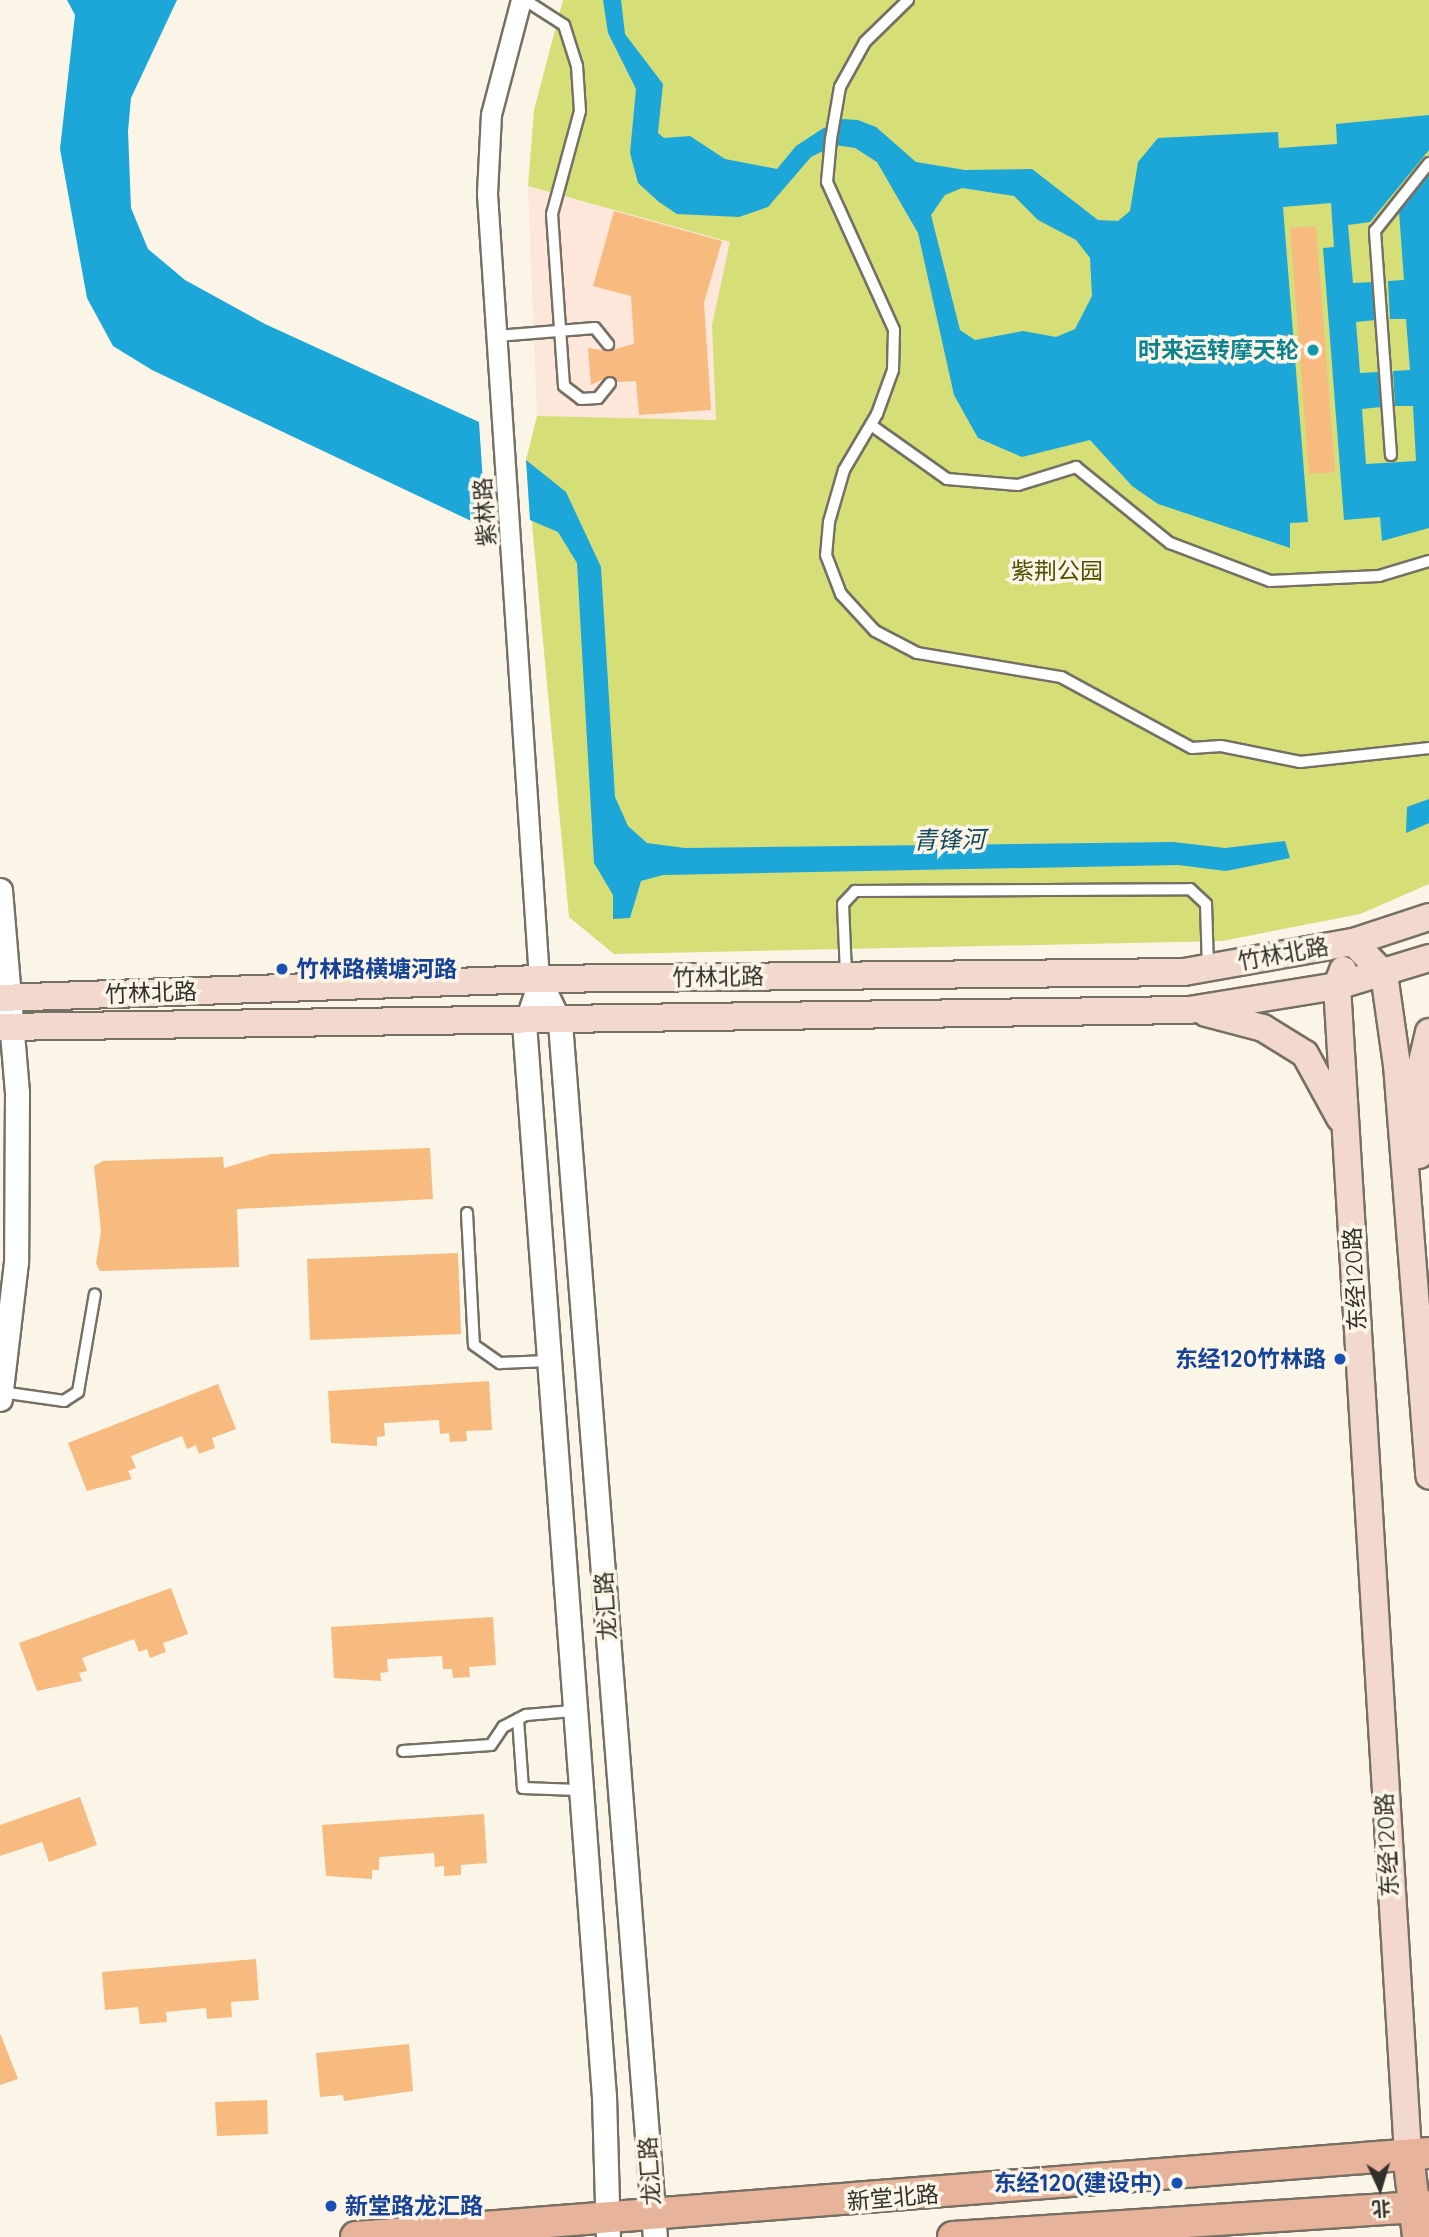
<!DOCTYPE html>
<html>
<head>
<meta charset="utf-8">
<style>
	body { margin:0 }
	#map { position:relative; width:1429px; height:2237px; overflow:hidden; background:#faf5e6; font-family:Quicksand,"Noto Sans SC",sans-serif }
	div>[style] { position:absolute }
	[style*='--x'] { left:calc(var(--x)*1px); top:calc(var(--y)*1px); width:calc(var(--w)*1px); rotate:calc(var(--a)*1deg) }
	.commercial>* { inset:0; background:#fde6da }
	.green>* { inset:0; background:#d5de77 }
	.water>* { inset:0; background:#1da6d8 }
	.building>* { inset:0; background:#f7bb80 }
	.roads { filter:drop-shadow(2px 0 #757063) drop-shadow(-2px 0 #757063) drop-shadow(0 2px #757063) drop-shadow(0 -2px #757063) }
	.service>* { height:10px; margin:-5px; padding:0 5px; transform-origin:5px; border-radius:5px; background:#fff }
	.minor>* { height:19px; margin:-9.5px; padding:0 9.5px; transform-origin:9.5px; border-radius:9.5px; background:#fff }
	.tertiary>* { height:23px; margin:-11.5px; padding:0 11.5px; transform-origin:11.5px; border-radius:11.5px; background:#fff }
	.secondary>* { height:26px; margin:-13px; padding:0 13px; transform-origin:13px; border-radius:13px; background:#f3d9cd }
	.primary>* { height:30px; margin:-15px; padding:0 15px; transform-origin:15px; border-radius:15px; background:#e8b39b }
	.dots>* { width:19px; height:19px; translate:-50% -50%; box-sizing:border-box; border:4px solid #faf5e6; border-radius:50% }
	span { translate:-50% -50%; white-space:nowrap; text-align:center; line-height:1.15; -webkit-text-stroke:7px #faf5e6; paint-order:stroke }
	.culture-label { font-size:23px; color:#0d838f; font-weight:700 }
	.right { translate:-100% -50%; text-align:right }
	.street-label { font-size:23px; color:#32302a }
	.park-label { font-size:23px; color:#4e5200 }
	.transit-label { font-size:23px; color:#164399; font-weight:700 }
	.left { translate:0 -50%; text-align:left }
	.water-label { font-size:24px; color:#15485d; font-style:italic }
	.north { position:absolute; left:1345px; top:2153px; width:70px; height:70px; -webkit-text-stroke:5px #faf5e6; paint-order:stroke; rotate:176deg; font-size:19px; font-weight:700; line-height:28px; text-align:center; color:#32302a }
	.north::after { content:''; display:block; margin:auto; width:24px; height:32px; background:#32302a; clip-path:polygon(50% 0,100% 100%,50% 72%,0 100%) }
</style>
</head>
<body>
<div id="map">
	<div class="commercial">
		<i style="clip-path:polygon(528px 186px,730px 242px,712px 325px,716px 420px,537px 416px)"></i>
	</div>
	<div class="green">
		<i style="clip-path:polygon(563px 0,1429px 0,1429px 884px,1360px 914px,1222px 941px,614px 954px,569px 917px,526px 460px,537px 416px,716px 420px,712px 325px,730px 242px,528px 186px,534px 110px)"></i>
	</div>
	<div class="water">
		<i style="clip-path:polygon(67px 0,177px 0,131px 98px,128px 131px,131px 208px,148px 249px,185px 280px,265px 324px,479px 422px,486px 528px,152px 370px,113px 346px,87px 298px,60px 149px,75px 15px)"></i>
		<i style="clip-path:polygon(evenodd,603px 0,621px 0,625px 34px,663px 84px,658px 133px,664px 138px,690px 136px,725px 159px,777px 169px,796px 146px,822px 129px,842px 119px,858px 120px,876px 127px,916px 162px,965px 170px,1032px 169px,1098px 220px,1118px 221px,1130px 211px,1138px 162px,1158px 138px,1278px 132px,1279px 148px,1337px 144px,1336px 124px,1429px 115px,1429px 150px,1370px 222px,1348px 225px,1353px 283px,1373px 282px,1375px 320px,1356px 322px,1360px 373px,1378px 372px,1381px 407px,1362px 409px,1366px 464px,1416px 461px,1413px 406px,1395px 406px,1393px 371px,1410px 370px,1406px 319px,1390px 319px,1388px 281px,1404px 280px,1399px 211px,1429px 173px,1429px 528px,1382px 541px,1380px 517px,1344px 520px,1323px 248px,1334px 247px,1331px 203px,1283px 207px,1308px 522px,1290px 523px,1290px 548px,1158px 504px,1132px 486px,1090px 440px,1022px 457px,978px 438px,954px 395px,918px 233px,877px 162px,855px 148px,835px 145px,811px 157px,768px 207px,739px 217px,677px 214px,659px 202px,638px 183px,630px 153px,636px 89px,608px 33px,603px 0,962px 188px,1014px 196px,1038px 220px,1076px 240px,1090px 258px,1092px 296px,1075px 329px,1056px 337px,1023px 331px,975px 340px,960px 330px,931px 215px,945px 195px,962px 188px)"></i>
		<i style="clip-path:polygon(526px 460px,566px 492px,601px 567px,615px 797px,628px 826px,647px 843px,685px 848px,1173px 842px,1225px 848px,1285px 841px,1290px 858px,1226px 871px,1178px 865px,663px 875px,641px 881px,630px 918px,613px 919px,613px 895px,594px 863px,577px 563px,558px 532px,530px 520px)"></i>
		<i style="clip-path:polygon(1429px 799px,1429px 823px,1406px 833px,1407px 807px)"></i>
	</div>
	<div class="building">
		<i style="clip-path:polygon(614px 211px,722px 241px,704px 303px,711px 410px,639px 415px,636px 381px,617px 382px,610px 376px,591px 385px,588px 348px,608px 351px,634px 344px,631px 296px,593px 286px)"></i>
		<i style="clip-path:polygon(1316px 226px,1335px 472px,1309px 474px,1290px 228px)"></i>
		<i style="clip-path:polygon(430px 1148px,433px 1199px,237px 1209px,239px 1267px,100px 1271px,96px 1263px,101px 1231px,94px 1166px,103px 1161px,223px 1157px,224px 1168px,271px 1154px)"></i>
		<i style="clip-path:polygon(458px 1253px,461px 1334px,310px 1340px,307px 1259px)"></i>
		<i style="clip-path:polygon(489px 1381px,492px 1430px,466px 1431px,467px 1441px,450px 1442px,449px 1433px,440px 1434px,439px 1420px,384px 1423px,385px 1436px,377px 1437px,377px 1446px,331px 1443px,328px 1391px)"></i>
		<i style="clip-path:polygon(218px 1384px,236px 1429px,212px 1438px,215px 1448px,199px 1454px,196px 1445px,187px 1449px,182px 1436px,131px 1456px,136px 1468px,128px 1471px,132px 1479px,87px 1491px,68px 1443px)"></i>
		<i style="clip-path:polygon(171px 1588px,188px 1634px,163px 1643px,166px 1652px,150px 1658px,147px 1649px,139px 1652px,134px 1639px,82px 1658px,87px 1671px,79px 1673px,82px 1681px,37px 1691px,19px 1643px)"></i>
		<i style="clip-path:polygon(493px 1617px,496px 1665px,469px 1667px,470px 1677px,453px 1678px,452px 1669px,443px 1669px,442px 1656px,387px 1659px,388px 1672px,380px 1673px,381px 1681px,334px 1678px,331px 1627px)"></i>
		<i style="clip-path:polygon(80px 1797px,97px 1845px,49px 1862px,42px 1842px,0 1856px,0 1825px)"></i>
		<i style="clip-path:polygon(484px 1814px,487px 1863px,461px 1865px,461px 1875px,444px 1876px,444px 1866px,435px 1867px,434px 1853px,379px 1857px,379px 1870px,372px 1870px,372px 1879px,326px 1876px,322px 1825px)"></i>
		<i style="clip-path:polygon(256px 1959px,259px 2000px,231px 2002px,232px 2017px,207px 2019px,206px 2008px,166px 2012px,167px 2022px,140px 2024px,138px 2007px,105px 2010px,102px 1972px)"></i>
		<i style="clip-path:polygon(0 2033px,18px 2079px,0 2085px)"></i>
		<i style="clip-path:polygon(409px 2044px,413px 2091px,344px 2101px,343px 2095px,320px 2097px,316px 2053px)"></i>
		<i style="clip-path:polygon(267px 2100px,268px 2134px,217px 2136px,215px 2102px)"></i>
	</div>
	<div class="roads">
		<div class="service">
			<i style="--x:525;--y:0;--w:46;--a:32.7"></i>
			<i style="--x:564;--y:25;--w:43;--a:72.4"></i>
			<i style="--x:577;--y:66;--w:45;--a:86.2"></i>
			<i style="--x:580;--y:111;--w:107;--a:105.2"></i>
			<i style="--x:552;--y:214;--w:172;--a:86"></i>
			<i style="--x:564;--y:386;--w:21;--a:37"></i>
			<i style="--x:581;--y:399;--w:17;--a:-3"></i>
			<i style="--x:598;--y:398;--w:19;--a:-51"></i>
			<i style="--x:908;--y:0;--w:60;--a:135.7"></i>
			<i style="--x:865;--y:42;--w:51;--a:119.1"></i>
			<i style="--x:840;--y:87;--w:53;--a:99.8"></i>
			<i style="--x:831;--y:139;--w:43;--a:95.3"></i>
			<i style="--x:827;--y:182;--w:162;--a:65.6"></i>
			<i style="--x:894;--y:330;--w:40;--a:91.4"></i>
			<i style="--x:893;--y:370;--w:47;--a:110"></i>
			<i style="--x:877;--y:414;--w:65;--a:120.5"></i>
			<i style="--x:844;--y:470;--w:54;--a:106.1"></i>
			<i style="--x:829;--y:522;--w:33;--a:95"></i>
			<i style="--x:826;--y:555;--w:42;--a:69"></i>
			<i style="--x:841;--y:594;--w:50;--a:47.4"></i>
			<i style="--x:875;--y:631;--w:47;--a:27.6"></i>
			<i style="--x:917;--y:653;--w:146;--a:9.5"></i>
			<i style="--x:1061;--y:677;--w:149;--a:28.5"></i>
			<i style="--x:1192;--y:748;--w:29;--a:-4"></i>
			<i style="--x:1221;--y:746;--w:81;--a:11.4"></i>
			<i style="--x:1300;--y:762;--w:130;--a:-6.2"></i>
			<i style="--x:497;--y:336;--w:98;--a:-4.7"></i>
			<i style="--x:595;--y:328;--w:21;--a:51"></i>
			<i style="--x:871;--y:425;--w:93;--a:35.4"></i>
			<i style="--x:947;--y:479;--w:71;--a:4.8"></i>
			<i style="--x:1018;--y:485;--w:61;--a:-17.2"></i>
			<i style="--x:1076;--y:467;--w:121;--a:39"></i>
			<i style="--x:1170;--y:543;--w:107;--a:20.8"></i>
			<i style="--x:1270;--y:581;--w:109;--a:-2.6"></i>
			<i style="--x:1379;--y:576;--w:52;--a:-16.7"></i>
			<i style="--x:1391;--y:455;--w:225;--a:-94.1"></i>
			<i style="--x:1375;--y:231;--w:87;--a:-51.5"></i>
			<i style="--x:846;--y:973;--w:69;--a:-92.5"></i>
			<i style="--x:843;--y:904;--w:18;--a:-47"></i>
			<i style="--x:855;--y:891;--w:335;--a:-0.3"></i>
			<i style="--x:1190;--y:889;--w:22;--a:43"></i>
			<i style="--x:1206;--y:904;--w:63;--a:88.2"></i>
			<i style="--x:467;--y:1213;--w:132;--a:87"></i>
			<i style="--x:474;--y:1345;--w:32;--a:35"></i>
			<i style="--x:500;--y:1363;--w:48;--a:-2.4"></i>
			<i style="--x:1;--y:1392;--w:64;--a:8.1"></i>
			<i style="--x:64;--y:1401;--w:17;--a:-33"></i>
			<i style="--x:78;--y:1392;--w:99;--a:-80.2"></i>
			<i style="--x:518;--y:1719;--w:69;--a:85.9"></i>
			<i style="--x:523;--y:1788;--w:55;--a:2.1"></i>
			<i style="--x:403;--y:1751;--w:88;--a:-3.9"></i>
			<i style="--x:491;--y:1745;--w:22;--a:-56"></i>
			<i style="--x:503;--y:1727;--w:26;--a:-28"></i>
			<i style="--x:526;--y:1715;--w:46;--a:-5"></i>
		</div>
		<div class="minor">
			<i style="--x:521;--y:0;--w:118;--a:104.7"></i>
			<i style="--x:491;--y:114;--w:80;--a:92.9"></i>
			<i style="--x:487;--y:194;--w:787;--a:86.21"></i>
			<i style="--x:539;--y:979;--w:46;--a:108.8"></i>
		</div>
		<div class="tertiary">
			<i style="--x:0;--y:890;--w:204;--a:85.2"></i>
			<i style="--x:17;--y:1093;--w:169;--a:90.3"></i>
			<i style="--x:16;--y:1262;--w:138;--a:96.7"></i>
			<i style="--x:539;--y:979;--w:49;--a:64.5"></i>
			<i style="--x:560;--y:1023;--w:1218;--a:85.53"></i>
			<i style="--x:524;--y:1023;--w:1076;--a:85.74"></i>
			<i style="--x:604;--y:2096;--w:141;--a:88.4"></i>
		</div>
		<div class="secondary">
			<i style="--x:1353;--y:942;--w:45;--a:45.9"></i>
			<i style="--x:1384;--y:974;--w:92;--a:81.9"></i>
			<i style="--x:1397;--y:1065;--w:412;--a:85.5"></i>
			<i style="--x:1343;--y:970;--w:17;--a:111"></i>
			<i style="--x:1337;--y:986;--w:1171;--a:86.52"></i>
			<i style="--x:0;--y:998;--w:539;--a:-2.02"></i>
			<i style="--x:539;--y:979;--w:645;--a:-0.62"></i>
			<i style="--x:1184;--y:972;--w:172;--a:-10.1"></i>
			<i style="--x:1353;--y:942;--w:80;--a:-18.2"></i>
			<i style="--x:1206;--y:1013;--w:59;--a:14.7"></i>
			<i style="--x:1263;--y:1028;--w:49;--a:31.8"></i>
			<i style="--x:1305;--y:1054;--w:73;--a:61.3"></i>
			<i style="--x:0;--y:1027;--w:1189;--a:-0.82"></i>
			<i style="--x:1189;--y:1010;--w:150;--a:-9.2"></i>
			<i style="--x:1337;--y:986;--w:96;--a:-16.9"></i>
			<i style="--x:1419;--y:1155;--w:80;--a:-90"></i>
			<i style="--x:1419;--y:1075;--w:44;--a:-76.9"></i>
		</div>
		<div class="primary">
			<i style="--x:1408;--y:2155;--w:83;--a:83"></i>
			<i style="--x:356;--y:2237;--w:1076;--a:-4.48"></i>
			<i style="--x:953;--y:2237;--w:477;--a:-3.7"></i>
		</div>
	</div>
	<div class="dots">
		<i style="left:1313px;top:350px;background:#0f9aa8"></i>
		<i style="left:282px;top:969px;background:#1a4fb4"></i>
		<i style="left:1340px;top:1359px;background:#1a4fb4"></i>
		<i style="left:1177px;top:2183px;background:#1a4fb4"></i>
		<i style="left:331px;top:2206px;background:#1a4fb4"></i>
	</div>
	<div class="culture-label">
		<span class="right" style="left:1299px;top:350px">时来运转摩天轮</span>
	</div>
	<div class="street-label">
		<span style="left:485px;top:512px;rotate:-94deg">紫林路</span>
		<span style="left:1283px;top:954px;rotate:-10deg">竹林北路</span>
		<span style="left:718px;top:977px;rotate:-1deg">竹林北路</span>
		<span style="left:151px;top:993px;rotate:-2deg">竹林北路</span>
		<span style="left:1355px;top:1279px;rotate:-93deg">东经120路</span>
		<span style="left:606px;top:1606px;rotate:-94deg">龙汇路</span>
		<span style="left:1387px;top:1845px;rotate:-93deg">东经120路</span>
		<span style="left:650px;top:2171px;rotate:-94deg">龙汇路</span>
		<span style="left:893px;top:2198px;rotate:-5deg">新堂北路</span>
	</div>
	<div class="park-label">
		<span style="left:1057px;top:571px">紫荆公园</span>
	</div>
	<div class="transit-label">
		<span class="left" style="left:296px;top:969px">竹林路横塘河路</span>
		<span class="right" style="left:1326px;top:1359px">东经120竹林路</span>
		<span class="right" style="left:1161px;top:2183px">东经120(建设中)</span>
		<span class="left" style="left:345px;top:2206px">新堂路龙汇路</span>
	</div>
	<div class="water-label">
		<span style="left:949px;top:840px;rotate:-1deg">青锋河</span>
	</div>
	<div class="north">北</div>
</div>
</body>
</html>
